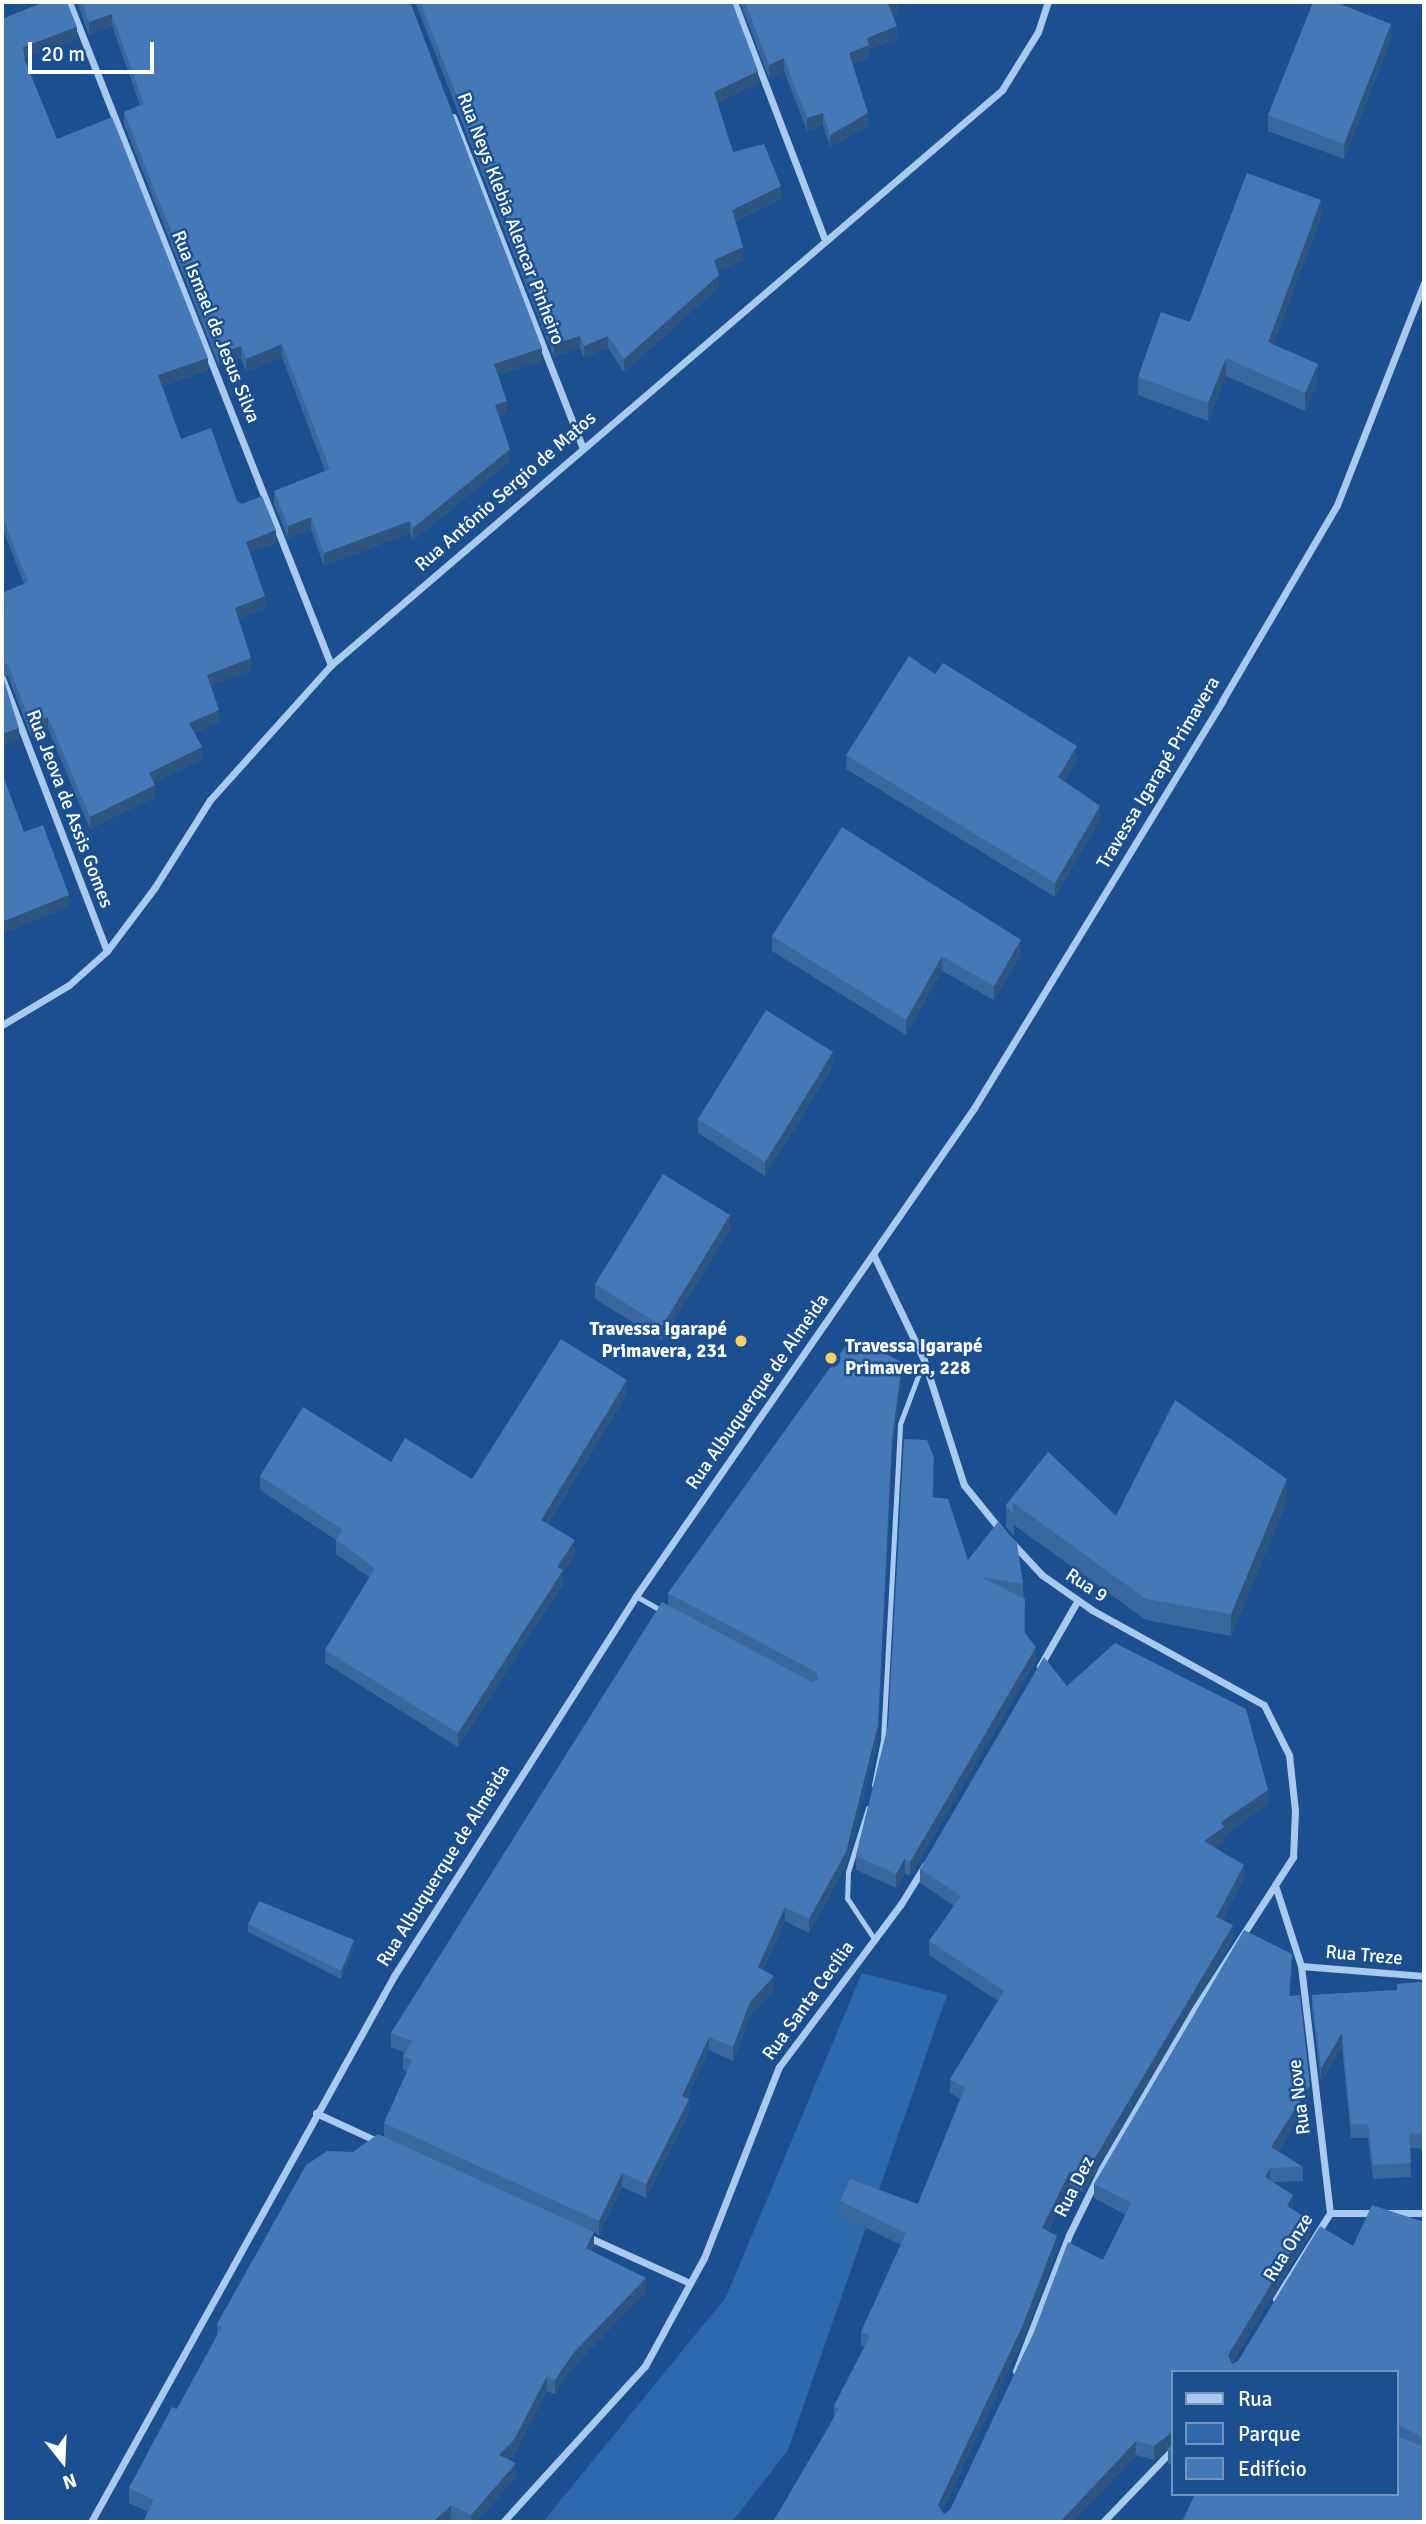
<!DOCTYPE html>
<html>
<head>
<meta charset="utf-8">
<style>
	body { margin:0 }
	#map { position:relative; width:1426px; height:2524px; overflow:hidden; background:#1b4f8f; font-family:Signika,sans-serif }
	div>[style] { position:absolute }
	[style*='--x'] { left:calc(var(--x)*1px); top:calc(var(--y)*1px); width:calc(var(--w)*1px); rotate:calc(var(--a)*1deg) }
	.green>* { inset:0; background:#2e69ad }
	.service>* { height:5px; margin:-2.5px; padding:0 2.5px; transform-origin:2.5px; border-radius:2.5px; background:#a9c9ee }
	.minor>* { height:7px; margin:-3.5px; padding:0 3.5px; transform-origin:3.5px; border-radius:3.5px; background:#a9c9ee }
	.wall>* { inset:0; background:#3a679d }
	.shaded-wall>* { inset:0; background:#305480 }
	.building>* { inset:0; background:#4478b7 }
	.dots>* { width:19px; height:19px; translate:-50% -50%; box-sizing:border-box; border:4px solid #1b4f8f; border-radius:50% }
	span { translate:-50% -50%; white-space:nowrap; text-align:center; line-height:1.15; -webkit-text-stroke:5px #1b4f8f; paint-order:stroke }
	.street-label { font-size:19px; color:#fff }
	.poi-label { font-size:19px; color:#fff; font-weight:700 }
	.right { translate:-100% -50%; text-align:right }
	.left { translate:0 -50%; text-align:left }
	.frame { position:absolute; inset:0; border:4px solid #fff; pointer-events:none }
	.legend { position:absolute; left:1171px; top:2370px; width:228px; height:126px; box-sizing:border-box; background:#1b4f8f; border:2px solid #7695bc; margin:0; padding:9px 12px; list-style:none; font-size:21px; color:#fff }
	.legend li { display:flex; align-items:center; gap:14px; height:35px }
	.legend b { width:35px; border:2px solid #7695bc }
	.north { position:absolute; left:28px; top:2426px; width:70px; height:70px; -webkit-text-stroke:5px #1b4f8f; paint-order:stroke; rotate:162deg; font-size:19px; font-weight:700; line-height:28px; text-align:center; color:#fff }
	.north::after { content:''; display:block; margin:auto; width:24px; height:32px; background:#fff; clip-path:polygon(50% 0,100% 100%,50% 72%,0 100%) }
	.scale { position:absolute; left:28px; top:42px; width:126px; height:32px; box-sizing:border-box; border:4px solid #fff; border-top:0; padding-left:9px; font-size:21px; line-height:24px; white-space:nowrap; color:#fff; -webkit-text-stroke:5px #1b4f8f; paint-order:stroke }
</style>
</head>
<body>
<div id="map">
	<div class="green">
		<i style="clip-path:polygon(862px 1973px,947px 1995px,788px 2450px,732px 2522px,543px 2522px,726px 2297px)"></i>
	</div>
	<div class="service">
		<i style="--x:636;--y:1596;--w:32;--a:30"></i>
		<i style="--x:874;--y:1785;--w:46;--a:-78.7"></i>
		<i style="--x:883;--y:1740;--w:316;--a:-86.9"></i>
		<i style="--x:900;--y:1424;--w:68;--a:-69.4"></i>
		<i style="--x:868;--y:1808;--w:67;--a:107.4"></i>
		<i style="--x:848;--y:1872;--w:26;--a:92"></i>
		<i style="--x:847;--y:1898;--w:50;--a:56.3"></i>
	</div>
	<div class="minor">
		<i style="--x:69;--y:2;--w:713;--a:68.44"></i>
		<i style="--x:734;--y:2;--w:253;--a:69.1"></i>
		<i style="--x:453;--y:117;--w:354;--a:68.6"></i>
		<i style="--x:2;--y:678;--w:292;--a:69"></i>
		<i style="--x:2;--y:1025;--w:78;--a:-30.8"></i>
		<i style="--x:69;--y:985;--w:51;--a:-41.8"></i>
		<i style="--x:107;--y:951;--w:80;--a:-53.1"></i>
		<i style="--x:155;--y:887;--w:103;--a:-57.7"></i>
		<i style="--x:210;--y:800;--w:181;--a:-48.1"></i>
		<i style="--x:331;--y:665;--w:884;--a:-40.59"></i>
		<i style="--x:1002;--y:90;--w:68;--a:-58.2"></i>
		<i style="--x:1038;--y:32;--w:32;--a:-72"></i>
		<i style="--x:874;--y:1256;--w:115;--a:64.3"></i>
		<i style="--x:924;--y:1360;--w:131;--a:72.3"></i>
		<i style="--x:964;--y:1485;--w:60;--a:51"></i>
		<i style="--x:1013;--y:1544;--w:42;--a:46.9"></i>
		<i style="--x:1042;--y:1575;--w:61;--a:35"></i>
		<i style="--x:1092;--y:1610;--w:196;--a:28.9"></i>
		<i style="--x:1264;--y:1705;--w:56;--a:63.4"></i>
		<i style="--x:1289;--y:1755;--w:55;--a:83.8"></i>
		<i style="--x:1295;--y:1810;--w:47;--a:92.4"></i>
		<i style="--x:1293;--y:1857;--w:181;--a:122.8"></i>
		<i style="--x:1195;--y:2009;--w:184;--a:120.3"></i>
		<i style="--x:1102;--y:2168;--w:75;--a:116.2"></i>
		<i style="--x:1069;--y:2235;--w:146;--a:111.3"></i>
		<i style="--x:1040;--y:1666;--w:76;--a:-60.1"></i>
		<i style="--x:1276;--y:1888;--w:82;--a:72.2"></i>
		<i style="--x:1301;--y:1966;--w:249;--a:83.3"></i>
		<i style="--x:1330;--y:2213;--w:47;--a:0"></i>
		<i style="--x:1301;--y:1966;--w:123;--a:4.6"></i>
		<i style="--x:316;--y:2113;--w:69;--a:24.7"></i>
		<i style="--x:1389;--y:2213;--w:35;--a:0"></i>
		<i style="--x:588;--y:2237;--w:112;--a:24.3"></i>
		<i style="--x:1276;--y:2299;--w:102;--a:-57.9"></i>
		<i style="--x:91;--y:2522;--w:624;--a:-60.97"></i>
		<i style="--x:394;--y:1976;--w:451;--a:-57.5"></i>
		<i style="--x:636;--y:1596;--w:594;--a:-55.29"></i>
		<i style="--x:974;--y:1108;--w:477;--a:-58.6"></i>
		<i style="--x:1222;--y:701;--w:227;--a:-59.6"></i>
		<i style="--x:1337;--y:505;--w:238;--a:-68.6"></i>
		<i style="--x:503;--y:2522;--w:211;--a:-47.7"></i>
		<i style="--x:645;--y:2366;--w:123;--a:-61.4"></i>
		<i style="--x:704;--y:2258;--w:205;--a:-68.6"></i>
		<i style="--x:779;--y:2067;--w:204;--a:-53.2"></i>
		<i style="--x:901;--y:1904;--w:46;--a:-58.4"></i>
		<i style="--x:1103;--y:2522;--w:100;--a:-46.2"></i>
	</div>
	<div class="wall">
		<i style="clip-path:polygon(77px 2px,410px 2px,542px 361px,498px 375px,507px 413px,499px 416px,510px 461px,413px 541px,410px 533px,324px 566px,311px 530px,288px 538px,274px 504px,274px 491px,325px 471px,282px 357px,246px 372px,241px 358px,219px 366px,124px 124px,124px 112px,140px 105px,112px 26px,89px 35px)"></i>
		<i style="clip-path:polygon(415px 2px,732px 2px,758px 83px,717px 103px,733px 152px,781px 199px,735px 221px,743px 260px,718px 271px,719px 287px,624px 372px,608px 348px,584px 358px,580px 348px,554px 357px)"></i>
		<i style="clip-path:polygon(740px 2px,898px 2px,898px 14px,893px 15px,897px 39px,869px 49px,869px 58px,853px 64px,868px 126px,830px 147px,823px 125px,807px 131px,784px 71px,769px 78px)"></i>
		<i style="clip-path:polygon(2px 19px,77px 39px,25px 58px,25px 61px,57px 139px,208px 370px,162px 386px,181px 439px,276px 543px,250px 552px,265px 608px,238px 619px,251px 670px,211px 685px,219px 722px,194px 733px,202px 759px,153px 783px,155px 797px,90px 829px,48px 729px,31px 736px,8px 676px,2px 675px,19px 740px,2px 746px,2px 593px,24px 584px,2px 527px)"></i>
		<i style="clip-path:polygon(1391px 39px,1344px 159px,1268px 131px,1268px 115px)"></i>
		<i style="clip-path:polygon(1321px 218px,1273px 344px,1318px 382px,1305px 411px,1226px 376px,1208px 421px,1138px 395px,1138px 377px,1190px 322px)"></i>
		<i style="clip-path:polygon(935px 674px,1077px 760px,1064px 782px,1100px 820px,1055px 897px,846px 769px,846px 755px)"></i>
		<i style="clip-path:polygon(772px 936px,1021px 954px,994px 1000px,942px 971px,906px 1035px,772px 951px)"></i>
		<i style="clip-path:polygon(833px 1066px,765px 1176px,698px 1133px,698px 1119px)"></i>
		<i style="clip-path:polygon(730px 1230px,662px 1340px,595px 1299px,595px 1284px)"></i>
		<i style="clip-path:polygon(902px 1376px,892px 1453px,878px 1739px,846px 1866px,809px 1933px,785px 1921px,763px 1970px,774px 1990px,750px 2016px,733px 2061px,709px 2050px,687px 2099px,689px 2113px,646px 2198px,622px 2187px,599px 2235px,594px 2232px,594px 2246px,591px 2251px,646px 2292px,574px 2366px,555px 2394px,547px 2391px,514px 2455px,509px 2459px,516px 2477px,476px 2522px,458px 2522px,451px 2519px,447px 2522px,143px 2522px,148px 2512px,129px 2503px,129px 2488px,177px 2409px,217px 2335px,217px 2324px,353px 2152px,384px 2137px,384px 2123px,407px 2072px,403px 2070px,403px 2056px,405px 2053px,391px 2047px,391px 2033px,668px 1605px,668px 1593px)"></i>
		<i style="clip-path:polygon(627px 1394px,548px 1523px,575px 1554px,563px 1573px,563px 1584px,458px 1747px,325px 1663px,325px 1650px,370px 1578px,336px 1554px,336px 1540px,260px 1490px,260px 1476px,391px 1462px,472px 1479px)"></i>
		<i style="clip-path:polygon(1048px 1452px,1116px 1516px,1287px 1501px,1231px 1636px,1146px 1620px,1014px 1525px,1014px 1536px,1006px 1527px,1006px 1505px)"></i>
		<i style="clip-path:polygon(934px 1472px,933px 1497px,968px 1560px,1023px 1584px,1025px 1633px,1036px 1661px,910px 1876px,905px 1873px,896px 1888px,856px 1870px,856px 1856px,888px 1726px)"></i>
		<i style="clip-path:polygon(1067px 1686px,1268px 1804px,1224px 1835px,1224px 1842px,1215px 1848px,1244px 1879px,1222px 1920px,1233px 1939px,1083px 2192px,1070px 2185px,1048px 2231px,1057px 2250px,1022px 2342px,942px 2511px,944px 2514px,950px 2510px,1103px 2260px,1126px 2215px,1094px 2198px,1094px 2184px,1292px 1968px,1290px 1996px,1310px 2099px,1278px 2151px,1303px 2167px,1303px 2181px,1273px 2182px,1310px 2234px,1232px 2363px,1232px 2364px,1238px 2361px,1353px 2246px,1424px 2222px,1424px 2522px,1194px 2497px,1190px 2495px,1396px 2494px,1172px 2372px,1172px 2465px,1168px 2463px,1168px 2449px,1154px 2460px,1136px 2455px,1073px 2522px,773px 2522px,834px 2418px,834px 2406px,864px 2347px,861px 2346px,861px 2332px,901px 2245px,840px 2215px,840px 2201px,918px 2204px,960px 2099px,950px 2093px,950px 2079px,998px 2001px,929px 1955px,929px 1941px,954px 1906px,920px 1883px,920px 1869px)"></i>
		<i style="clip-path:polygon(248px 1924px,354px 1948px,341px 1979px,248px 1932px)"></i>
		<i style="clip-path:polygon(1424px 1983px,1424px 2149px,1410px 2148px,1411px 2177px,1373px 2179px,1368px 2138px,1351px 2138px,1342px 2047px,1321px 2082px,1312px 2009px,1312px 1995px,1397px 1990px)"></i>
	</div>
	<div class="shaded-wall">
		<i style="clip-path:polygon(896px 2px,898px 2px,898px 14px,888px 17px,888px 4px)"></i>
		<i style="clip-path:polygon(112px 14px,112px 26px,89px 35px,89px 22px)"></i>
		<i style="clip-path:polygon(1391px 24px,1391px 39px,1344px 159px,1344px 144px)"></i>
		<i style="clip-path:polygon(897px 26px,897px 39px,869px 49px,869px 58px,849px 65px,849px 53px,867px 38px)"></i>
		<i style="clip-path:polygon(77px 27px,77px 39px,23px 59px,23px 47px)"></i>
		<i style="clip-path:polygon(784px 58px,784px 71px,769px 78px,769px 65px)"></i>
		<i style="clip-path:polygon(758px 71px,758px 83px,714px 105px,714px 92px)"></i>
		<i style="clip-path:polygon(823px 113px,823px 125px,807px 131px,807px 118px)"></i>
		<i style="clip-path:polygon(868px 113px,868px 126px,830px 147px,830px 135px)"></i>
		<i style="clip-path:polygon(781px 186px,781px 199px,732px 222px,732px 210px)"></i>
		<i style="clip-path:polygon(1321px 200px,1321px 218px,1268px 360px,1268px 342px)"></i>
		<i style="clip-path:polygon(743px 247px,743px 260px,714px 273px,714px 260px)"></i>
		<i style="clip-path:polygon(719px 275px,719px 287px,624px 372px,624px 359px)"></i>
		<i style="clip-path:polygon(580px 336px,580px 348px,554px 357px,554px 344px)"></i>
		<i style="clip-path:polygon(608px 336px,608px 348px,584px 358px,584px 346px)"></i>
		<i style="clip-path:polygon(282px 344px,282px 357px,246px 372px,246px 359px)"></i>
		<i style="clip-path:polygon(241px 346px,241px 358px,219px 366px,219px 353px)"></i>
		<i style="clip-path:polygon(542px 348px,542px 361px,494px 376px,494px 364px)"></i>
		<i style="clip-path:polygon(208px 358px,208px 370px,158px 387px,158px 375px)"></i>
		<i style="clip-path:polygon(1226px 358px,1226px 376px,1208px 421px,1208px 403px)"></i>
		<i style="clip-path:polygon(1318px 364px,1318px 382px,1305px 411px,1305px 393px)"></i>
		<i style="clip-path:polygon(507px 401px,507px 413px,495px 418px,495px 405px)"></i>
		<i style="clip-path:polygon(510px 449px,510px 461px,413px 541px,413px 528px)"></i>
		<i style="clip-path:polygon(311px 517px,311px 530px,288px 538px,288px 526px)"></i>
		<i style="clip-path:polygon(410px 521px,410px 533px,324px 566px,324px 553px)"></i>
		<i style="clip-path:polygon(276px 530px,276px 543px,246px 554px,246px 542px)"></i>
		<i style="clip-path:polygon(265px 596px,265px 608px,235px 620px,235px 608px)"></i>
		<i style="clip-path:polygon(251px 658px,251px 670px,207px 687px,207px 675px)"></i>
		<i style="clip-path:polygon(219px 710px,219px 722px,189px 735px,189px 723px)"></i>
		<i style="clip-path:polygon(48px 717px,48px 729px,31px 736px,31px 724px)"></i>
		<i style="clip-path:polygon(19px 728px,19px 740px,2px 746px,2px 734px)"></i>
		<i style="clip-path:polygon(1077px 746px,1077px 760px,1058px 792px,1058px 777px)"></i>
		<i style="clip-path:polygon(202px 747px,202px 759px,149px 785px,149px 773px)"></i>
		<i style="clip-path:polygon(155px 785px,155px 797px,90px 829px,90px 817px)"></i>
		<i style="clip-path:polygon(1100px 806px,1100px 820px,1055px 897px,1055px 883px)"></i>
		<i style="clip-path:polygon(69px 895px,69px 907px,2px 934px,2px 922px)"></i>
		<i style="clip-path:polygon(1021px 940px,1021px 954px,994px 1000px,994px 986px)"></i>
		<i style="clip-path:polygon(942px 956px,942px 971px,906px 1035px,906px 1020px)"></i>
		<i style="clip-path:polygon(833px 1052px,833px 1066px,765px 1176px,765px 1162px)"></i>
		<i style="clip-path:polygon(730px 1215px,730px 1230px,662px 1340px,662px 1326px)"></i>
		<i style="clip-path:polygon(902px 1362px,902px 1376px,892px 1453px,878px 1739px,846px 1866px,809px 1933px,809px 1919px,892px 1439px)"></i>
		<i style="clip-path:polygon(627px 1380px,627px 1394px,541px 1533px,541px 1520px)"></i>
		<i style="clip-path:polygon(1287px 1479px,1287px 1501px,1231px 1636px,1231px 1614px)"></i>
		<i style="clip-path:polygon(575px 1540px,575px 1554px,563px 1573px,563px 1584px,458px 1747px,458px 1733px,557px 1567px)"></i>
		<i style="clip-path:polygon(1036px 1647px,1036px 1661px,910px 1876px,910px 1862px)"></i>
		<i style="clip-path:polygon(1268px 1790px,1268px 1804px,1224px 1835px,1224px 1842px,1204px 1855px,1204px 1841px,1221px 1822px)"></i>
		<i style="clip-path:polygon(905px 1858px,905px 1873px,896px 1888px,896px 1874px)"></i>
		<i style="clip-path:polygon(1244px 1865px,1244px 1879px,1216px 1931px,1216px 1917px)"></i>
		<i style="clip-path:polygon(785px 1907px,785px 1921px,758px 1981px,758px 1967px)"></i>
		<i style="clip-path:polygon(1233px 1925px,1233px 1939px,1083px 2192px,1083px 2178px)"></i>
		<i style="clip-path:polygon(354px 1940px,354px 1948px,341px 1979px,341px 1971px)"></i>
		<i style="clip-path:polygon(1292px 1954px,1292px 1968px,1289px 2010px,1289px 1996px)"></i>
		<i style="clip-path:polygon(774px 1976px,774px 1990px,750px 2016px,733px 2061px,733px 2047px,750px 2002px)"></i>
		<i style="clip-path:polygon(1342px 2033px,1342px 2047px,1321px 2082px,1321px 2068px)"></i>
		<i style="clip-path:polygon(709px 2037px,709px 2050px,682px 2110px,682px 2096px)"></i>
		<i style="clip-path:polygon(1310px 2085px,1310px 2099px,1271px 2161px,1271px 2147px)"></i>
		<i style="clip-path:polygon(689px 2099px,689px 2113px,646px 2198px,646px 2184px)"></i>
		<i style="clip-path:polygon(1270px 2168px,1270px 2183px,1265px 2177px)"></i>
		<i style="clip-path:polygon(1070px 2171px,1070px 2185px,1042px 2242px,1042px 2228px)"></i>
		<i style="clip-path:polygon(622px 2173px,622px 2187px,599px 2235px,599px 2221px)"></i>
		<i style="clip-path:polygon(1293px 2195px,1293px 2209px,1287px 2220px,1287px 2206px)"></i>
		<i style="clip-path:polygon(1310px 2220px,1310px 2234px,1228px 2369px,1228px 2355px)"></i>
		<i style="clip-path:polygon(594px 2232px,594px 2246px,586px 2263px,586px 2248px)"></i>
		<i style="clip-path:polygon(1057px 2236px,1057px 2250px,1022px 2342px,938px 2519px,938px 2505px)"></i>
		<i style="clip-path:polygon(646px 2278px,646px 2292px,574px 2366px,555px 2394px,555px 2380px,574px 2352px)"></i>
		<i style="clip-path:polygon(547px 2376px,547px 2391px,514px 2455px,499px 2469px,499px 2455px)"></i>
		<i style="clip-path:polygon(1398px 2425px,1398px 2439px,1396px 2440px,1396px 2426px)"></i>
		<i style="clip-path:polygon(1172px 2432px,1172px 2446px,1154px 2460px,1154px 2446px)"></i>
		<i style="clip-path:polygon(1136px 2441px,1136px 2455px,1073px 2522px,1060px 2522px)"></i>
		<i style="clip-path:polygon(516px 2463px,516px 2477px,476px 2522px,471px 2522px,471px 2515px)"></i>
		<i style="clip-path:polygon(451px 2505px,451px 2519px,447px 2522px,433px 2522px)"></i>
	</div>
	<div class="building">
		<i style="clip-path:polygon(44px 2px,67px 2px,77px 27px,23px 47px,25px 61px,57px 139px,112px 117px,208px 358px,158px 375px,181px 439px,211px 428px,237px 501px,242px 504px,262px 496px,276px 530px,246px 542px,265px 596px,235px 608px,251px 658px,207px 675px,219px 710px,189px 723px,202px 747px,149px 773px,155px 785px,90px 817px,48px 717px,31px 724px,8px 664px,2px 662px,2px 611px,6px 609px,2px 598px,2px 593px,28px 582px,2px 515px,2px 19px)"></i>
		<i style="clip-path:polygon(82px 2px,410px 2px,542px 348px,494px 364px,507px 401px,495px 405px,510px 449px,413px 528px,410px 521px,324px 553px,311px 517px,288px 526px,274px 491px,330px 469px,282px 344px,246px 359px,241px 346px,219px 353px,124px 112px,144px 104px,112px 14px,89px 22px)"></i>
		<i style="clip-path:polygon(420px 2px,732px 2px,758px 71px,714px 92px,733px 152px,764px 144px,781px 186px,732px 210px,743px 247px,714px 260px,719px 275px,624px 359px,608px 336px,584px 346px,580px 336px,554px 344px)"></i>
		<i style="clip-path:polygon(745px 2px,896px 2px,888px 4px,897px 26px,867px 38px,869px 45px,849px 53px,868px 113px,830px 135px,823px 113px,807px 118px,784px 58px,769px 65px)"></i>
		<i style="clip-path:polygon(1313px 2px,1335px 2px,1391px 24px,1344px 144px,1268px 115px)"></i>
		<i style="clip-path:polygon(1247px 173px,1321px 200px,1268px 342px,1318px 364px,1305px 393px,1226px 358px,1208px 403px,1138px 377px,1161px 312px,1190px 322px)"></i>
		<i style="clip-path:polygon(909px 656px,935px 674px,943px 663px,1077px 746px,1058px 777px,1100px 806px,1055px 883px,846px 755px)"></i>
		<i style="clip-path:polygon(2px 674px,19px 728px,2px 734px)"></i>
		<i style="clip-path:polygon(2px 773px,24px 832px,43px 825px,69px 895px,2px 922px)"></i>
		<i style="clip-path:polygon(842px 827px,1021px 940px,994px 986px,942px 956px,906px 1020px,772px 936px)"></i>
		<i style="clip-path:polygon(766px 1010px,833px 1052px,765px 1162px,698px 1119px)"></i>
		<i style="clip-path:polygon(663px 1174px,730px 1215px,662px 1326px,595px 1284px)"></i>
		<i style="clip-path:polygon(561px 1339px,627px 1380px,541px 1520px,575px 1540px,557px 1567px,563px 1570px,458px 1733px,325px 1650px,375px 1568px,336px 1540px,343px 1530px,260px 1476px,303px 1407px,391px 1462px,405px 1438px,472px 1479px)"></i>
		<i style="clip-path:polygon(868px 1345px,902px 1362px,892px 1439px,878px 1725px,846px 1852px,809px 1919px,785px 1907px,758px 1967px,774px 1976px,750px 2002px,733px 2047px,709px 2037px,682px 2096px,689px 2099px,646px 2184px,622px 2173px,599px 2221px,384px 2123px,412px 2060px,403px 2056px,412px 2041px,391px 2033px,662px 1602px,812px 1682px,818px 1680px,816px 1672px,668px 1593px,845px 1347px)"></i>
		<i style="clip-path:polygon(1175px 1400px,1287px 1479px,1231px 1614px,1146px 1599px,1012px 1502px,1014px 1515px,1006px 1505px,1048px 1452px,1116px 1516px)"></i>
		<i style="clip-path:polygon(904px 1439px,927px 1440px,934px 1458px,932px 1497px,948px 1499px,968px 1560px,998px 1522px,1017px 1543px,1023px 1584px,981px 1577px,1025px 1599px,1024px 1632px,1036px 1647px,910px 1862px,905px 1858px,896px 1874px,856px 1856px,888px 1726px)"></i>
		<i style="clip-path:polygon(1115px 1643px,1246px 1709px,1268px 1790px,1221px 1822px,1224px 1827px,1204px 1841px,1244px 1865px,1216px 1917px,1233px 1925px,1083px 2178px,1070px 2171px,1042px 2228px,1057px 2236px,1022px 2327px,938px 2505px,944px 2514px,950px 2510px,1034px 2332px,1068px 2242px,1103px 2260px,1131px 2203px,1094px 2184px,1244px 1930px,1292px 1954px,1289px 1996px,1300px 1995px,1310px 2085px,1271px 2147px,1303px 2167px,1270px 2168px,1265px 2177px,1293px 2195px,1287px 2206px,1310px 2220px,1228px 2355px,1232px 2364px,1238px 2361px,1320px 2226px,1353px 2246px,1372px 2205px,1424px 2222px,1424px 2438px,1398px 2425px,1396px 2426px,1396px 2372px,1172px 2372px,1172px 2432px,1154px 2446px,1136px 2441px,1060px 2522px,773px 2522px,839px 2409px,834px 2406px,870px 2336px,861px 2332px,906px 2233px,840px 2201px,850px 2179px,918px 2204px,965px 2088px,950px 2079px,1004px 1991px,929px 1941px,961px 1896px,920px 1869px,1044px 1657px,1067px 1686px)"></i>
		<i style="clip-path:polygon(259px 1901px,354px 1940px,341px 1971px,248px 1924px)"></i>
		<i style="clip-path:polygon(1418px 1982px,1424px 1983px,1424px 2134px,1409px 2133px,1411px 2163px,1373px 2165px,1368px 2124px,1351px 2124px,1342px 2033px,1321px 2068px,1312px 1995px,1397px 1990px,1397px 1984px)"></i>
		<i style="clip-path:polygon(378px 2134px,594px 2232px,586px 2248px,646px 2278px,574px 2352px,555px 2380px,547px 2376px,514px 2440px,499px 2455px,516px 2463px,471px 2515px,451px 2505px,433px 2522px,143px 2522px,154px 2500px,129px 2488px,172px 2407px,177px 2409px,222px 2327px,217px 2324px,306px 2165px,327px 2151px,353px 2152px)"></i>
		<i style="clip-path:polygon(1396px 2436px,1422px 2446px,1424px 2444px,1424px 2522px,1182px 2522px,1195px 2494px,1396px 2494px)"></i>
		<i style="clip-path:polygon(1172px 2444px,1172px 2451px,1168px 2449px)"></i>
	</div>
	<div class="dots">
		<i style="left:741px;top:1341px;background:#ffd166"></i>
		<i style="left:831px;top:1358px;background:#ffd166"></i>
	</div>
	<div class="street-label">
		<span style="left:510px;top:219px;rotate:69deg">Rua Neys Klebia Alencar Pinheiro</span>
		<span style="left:215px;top:327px;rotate:68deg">Rua Ismael de Jesus Silva</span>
		<span style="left:506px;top:492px;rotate:-41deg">Rua Antônio Sergio de Matos</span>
		<span style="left:1159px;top:773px;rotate:-59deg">Travessa Igarapé Primavera</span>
		<span style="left:69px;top:809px;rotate:69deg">Rua Jeova de Assis Gomes</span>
		<span style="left:758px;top:1392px;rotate:-55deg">Rua Albuquerque de Almeida</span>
		<span style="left:1086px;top:1586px;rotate:33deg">Rua 9</span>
		<span style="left:444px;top:1866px;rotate:-58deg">Rua Albuquerque de Almeida</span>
		<span style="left:1364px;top:1956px;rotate:5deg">Rua Treze</span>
		<span style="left:809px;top:2001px;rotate:-54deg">Rua Santa Cecília</span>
		<span style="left:1300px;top:2097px;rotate:-97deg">Rua Nove</span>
		<span style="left:1075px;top:2187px;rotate:-63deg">Rua Dez</span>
		<span style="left:1289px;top:2248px;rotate:-58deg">Rua Onze</span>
	</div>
	<div class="poi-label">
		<span class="right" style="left:727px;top:1341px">Travessa Igarapé<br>Primavera, 231</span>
		<span class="left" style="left:845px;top:1358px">Travessa Igarapé<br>Primavera, 228</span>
	</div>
	<div class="frame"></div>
	<ul class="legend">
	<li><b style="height:9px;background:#a9c9ee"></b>Rua</li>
	<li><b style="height:19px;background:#2e69ad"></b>Parque</li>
	<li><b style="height:19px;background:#4478b7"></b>Edifício</li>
	</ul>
	<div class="north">N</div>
	<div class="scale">20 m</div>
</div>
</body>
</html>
